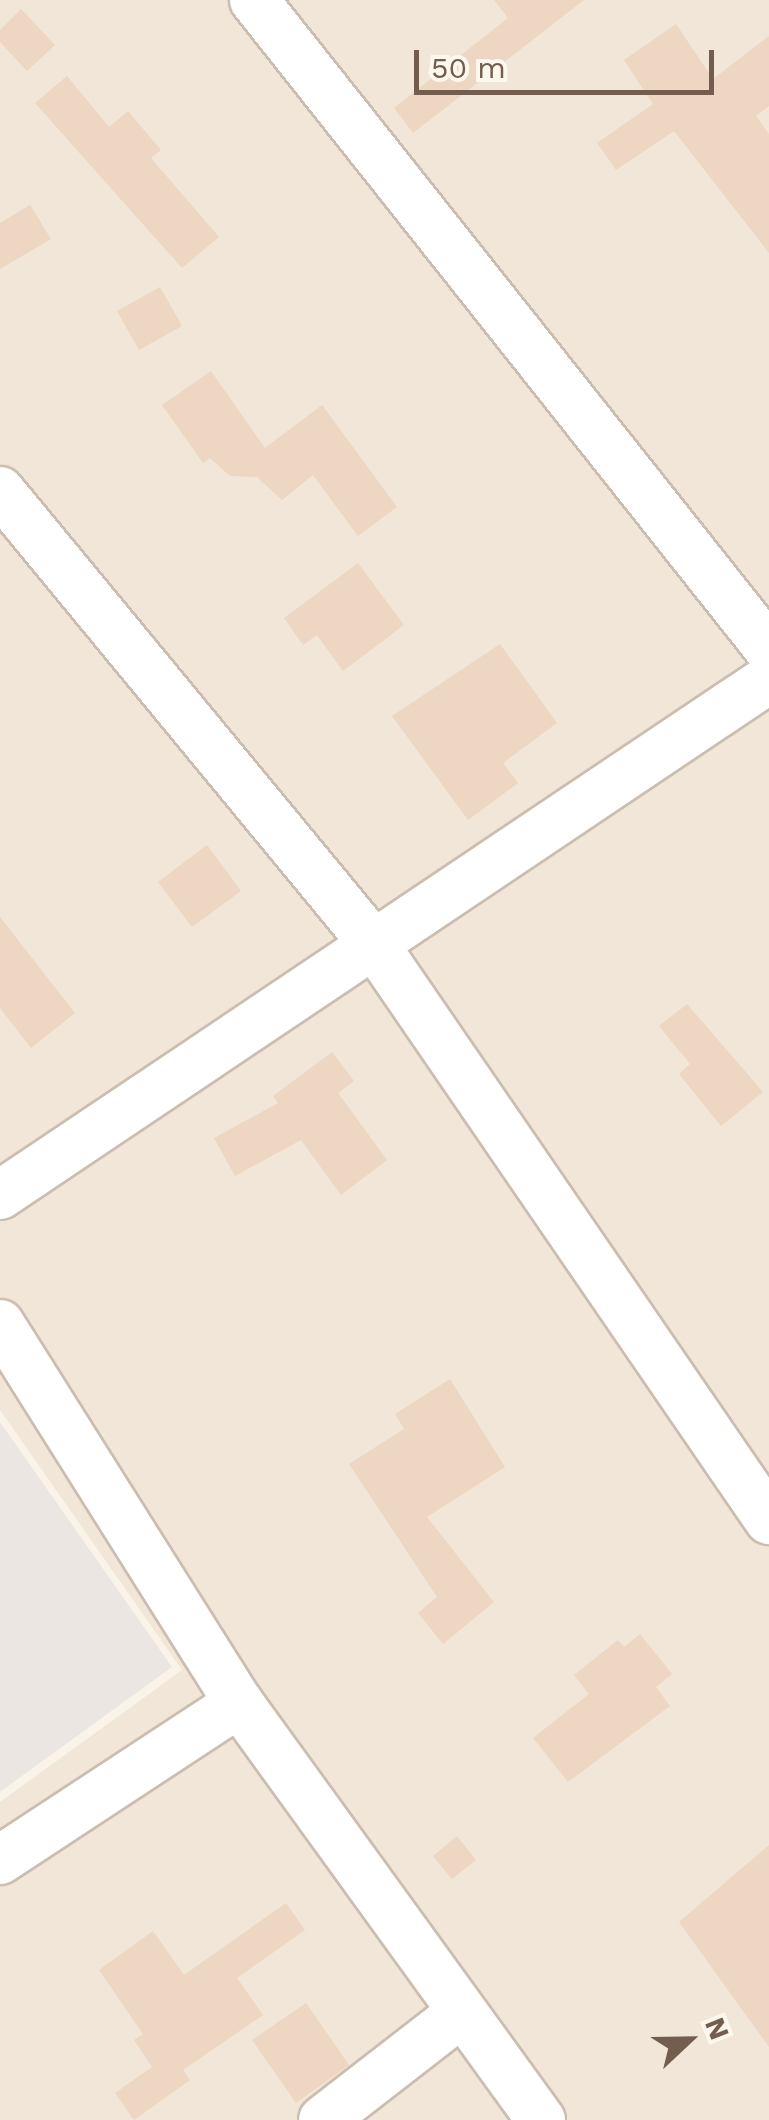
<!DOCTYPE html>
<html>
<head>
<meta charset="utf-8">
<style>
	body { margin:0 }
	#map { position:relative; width:769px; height:2120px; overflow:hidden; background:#faf4e8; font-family:"Work Sans",sans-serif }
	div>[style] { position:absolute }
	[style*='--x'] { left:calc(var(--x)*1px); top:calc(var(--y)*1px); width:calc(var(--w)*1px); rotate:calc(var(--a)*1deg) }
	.residential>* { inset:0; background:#f1e6d7 }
	.industrial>* { inset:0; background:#ebe6e1 }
	.building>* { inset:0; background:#edd6c2 }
	.roads { filter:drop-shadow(2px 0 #cbbdaf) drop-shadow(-2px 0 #cbbdaf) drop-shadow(0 2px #cbbdaf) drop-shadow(0 -2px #cbbdaf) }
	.minor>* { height:48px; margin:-24px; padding:0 24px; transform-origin:24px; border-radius:24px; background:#fff }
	span { translate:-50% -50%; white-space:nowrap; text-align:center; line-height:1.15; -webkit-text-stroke:8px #fdf8ee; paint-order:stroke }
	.north { position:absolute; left:639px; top:1990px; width:100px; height:100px; -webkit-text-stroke:8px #fdf8ee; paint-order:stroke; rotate:68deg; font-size:28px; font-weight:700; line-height:40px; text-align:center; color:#725d4e }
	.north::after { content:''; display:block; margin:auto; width:35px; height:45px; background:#725d4e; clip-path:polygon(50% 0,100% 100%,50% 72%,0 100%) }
	.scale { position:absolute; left:414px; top:50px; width:300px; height:45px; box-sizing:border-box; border:5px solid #725d4e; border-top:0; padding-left:12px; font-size:30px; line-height:35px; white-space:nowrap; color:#725d4e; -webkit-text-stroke:8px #fdf8ee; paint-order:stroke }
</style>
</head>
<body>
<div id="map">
	<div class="residential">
		<i style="clip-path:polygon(0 0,769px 0,769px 2120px,0 2120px,0 1802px,182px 1670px,0 1410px)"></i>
	</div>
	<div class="industrial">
		<i style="clip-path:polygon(0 1422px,172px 1667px,0 1792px)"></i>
	</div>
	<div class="building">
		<i style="clip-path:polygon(494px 0,584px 0,413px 133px,394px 108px,508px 18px)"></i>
		<i style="clip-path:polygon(21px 9px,55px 45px,27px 71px,0 42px,0 30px)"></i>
		<i style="clip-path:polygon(676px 24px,713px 79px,769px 36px,769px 106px,756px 116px,769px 134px,769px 253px,674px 131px,616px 170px,597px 143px,653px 104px,624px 60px)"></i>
		<i style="clip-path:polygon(67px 76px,109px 127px,128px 111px,161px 150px,151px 158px,219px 237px,182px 268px,35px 103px)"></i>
		<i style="clip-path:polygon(30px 205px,51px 239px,0 269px,0 223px)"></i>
		<i style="clip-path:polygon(160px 287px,182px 326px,139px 350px,117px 311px)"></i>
		<i style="clip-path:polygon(211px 371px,265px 448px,322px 405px,397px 507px,358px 536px,313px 475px,282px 500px,257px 477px,230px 476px,210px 458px,203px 463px,162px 405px)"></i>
		<i style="clip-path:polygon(358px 563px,404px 625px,343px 671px,317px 635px,303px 645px,284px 618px)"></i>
		<i style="clip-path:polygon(500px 644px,557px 723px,503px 763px,518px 783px,468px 820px,392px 716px)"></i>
		<i style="clip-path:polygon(207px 845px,241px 891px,192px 927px,158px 882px)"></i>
		<i style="clip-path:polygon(0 917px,75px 1013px,31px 1048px,0 1008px)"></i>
		<i style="clip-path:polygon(687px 1004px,763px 1092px,721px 1126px,679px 1074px,690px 1064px,659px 1026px)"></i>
		<i style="clip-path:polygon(332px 1052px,354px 1081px,338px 1093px,387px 1160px,341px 1195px,301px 1140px,235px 1176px,214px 1138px,278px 1103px,273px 1096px)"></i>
		<i style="clip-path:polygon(450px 1379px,505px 1467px,427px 1517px,494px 1602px,443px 1644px,418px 1613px,437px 1597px,349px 1464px,404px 1429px,395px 1414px)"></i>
		<i style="clip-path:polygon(640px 1634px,672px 1674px,656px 1687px,670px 1706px,568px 1782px,533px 1738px,589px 1694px,574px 1675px,618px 1640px,624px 1647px)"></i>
		<i style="clip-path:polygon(457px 1836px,476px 1860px,452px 1879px,433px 1856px)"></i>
		<i style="clip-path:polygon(769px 1845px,769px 2047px,679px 1922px)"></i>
		<i style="clip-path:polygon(286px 1903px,305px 1930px,237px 1978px,263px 2015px,183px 2070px,190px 2080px,134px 2120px,115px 2093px,152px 2067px,134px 2040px,143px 2034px,99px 1970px,153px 1931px,184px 1975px)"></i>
		<i style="clip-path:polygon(306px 2003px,349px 2065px,296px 2103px,252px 2040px)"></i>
	</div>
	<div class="roads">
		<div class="minor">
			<i style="--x:254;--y:0;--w:829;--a:51.57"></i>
			<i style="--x:0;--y:491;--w:591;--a:50.49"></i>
			<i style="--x:376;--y:947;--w:695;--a:55.56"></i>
			<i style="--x:0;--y:1195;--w:926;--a:-33.86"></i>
			<i style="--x:0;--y:1324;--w:448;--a:57.8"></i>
			<i style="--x:239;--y:1703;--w:515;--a:54.09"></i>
			<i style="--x:0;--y:1860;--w:286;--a:-33.3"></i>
			<i style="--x:323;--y:2120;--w:175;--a:-37.8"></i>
		</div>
	</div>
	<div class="north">N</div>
	<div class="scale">50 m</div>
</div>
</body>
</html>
